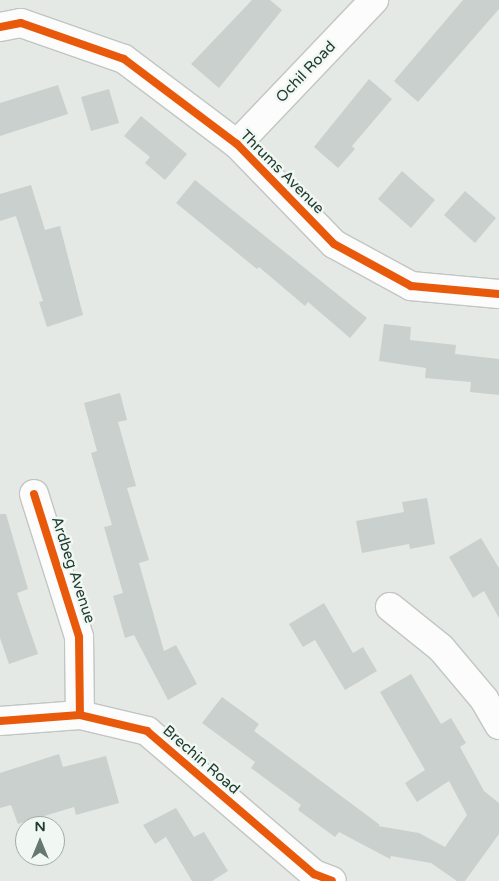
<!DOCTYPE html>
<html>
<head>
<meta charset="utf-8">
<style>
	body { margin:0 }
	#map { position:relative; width:499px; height:881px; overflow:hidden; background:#e4e9e6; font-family:"Varela Round",sans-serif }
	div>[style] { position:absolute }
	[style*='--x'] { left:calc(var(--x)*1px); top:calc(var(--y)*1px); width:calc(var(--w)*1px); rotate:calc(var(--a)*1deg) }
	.building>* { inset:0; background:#cad0cd }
	.roads { filter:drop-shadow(1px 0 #c1c6c3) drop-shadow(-1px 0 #c1c6c3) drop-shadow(0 1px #c1c6c3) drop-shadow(0 -1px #c1c6c3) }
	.street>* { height:28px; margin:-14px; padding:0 14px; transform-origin:14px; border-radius:14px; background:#fbfcfb }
	.cycleway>* { height:8px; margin:-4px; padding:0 4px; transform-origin:4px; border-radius:4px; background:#e8590c }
	span { translate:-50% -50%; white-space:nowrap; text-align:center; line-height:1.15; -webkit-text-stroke:5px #f1f8f4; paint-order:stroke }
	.street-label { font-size:15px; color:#213c31 }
	.north { position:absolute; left:15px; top:816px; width:50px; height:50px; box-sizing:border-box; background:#f1f8f4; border:1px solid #9eada6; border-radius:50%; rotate:0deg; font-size:14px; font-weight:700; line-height:20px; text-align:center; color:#213c31 }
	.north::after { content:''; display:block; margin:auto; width:18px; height:22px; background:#657970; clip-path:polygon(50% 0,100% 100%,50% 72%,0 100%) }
</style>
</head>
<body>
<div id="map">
	<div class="building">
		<i style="clip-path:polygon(252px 0,270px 0,282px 10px,219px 88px,191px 64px)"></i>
		<i style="clip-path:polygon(463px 0,499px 0,499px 9px,418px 102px,394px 81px)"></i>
		<i style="clip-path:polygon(369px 79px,392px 99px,352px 146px,355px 149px,338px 168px,314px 147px)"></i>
		<i style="clip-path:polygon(58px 85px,68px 114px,0 136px,0 103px)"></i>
		<i style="clip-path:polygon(109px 89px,119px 123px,91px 131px,81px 97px)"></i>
		<i style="clip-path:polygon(141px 116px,187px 154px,165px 180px,145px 163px,150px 157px,124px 136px)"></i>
		<i style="clip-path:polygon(402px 171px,435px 200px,411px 228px,378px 199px)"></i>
		<i style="clip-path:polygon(195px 180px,367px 318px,350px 338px,308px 302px,305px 306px,259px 267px,257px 269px,176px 203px)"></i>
		<i style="clip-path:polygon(31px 185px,45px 230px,60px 226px,83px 315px,47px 327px,39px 302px,43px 301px,16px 216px,0 221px,0 194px)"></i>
		<i style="clip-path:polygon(465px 191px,496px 218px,475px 243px,444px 215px)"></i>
		<i style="clip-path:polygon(384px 324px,411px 327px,410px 340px,456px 345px,455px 354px,499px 359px,499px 395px,470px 392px,471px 382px,425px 378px,426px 368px,379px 361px)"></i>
		<i style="clip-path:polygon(120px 393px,127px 420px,118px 422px,136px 486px,127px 488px,149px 560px,139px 563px,164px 651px,176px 645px,197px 684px,168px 700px,134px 635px,125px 638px,113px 596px,123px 593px,104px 527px,112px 525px,91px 453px,97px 451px,84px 403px)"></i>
		<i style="clip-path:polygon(427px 498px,435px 544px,410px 549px,409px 544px,362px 553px,356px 521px,404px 512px,402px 502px)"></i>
		<i style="clip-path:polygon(0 514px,6px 514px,28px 589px,17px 593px,38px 654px,9px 664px,0 638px)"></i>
		<i style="clip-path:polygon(481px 538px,499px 568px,499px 618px,484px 591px,473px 598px,449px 557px)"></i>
		<i style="clip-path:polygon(324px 603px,353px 653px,363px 647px,377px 671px,345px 690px,315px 640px,303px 647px,289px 624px)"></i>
		<i style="clip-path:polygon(411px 674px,441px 724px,451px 718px,466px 743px,460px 747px,484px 791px,499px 803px,499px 834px,465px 881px,457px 881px,431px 863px,391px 856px,390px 859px,339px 832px,335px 837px,298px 810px,301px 805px,251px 768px,255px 762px,202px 723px,222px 697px,259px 724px,254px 731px,380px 825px,378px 826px,419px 833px,445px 847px,467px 815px,449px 781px,417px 802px,405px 783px,425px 770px,380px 692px)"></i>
		<i style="clip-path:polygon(59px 754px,63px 767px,106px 756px,119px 803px,76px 815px,74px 807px,18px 824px,11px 805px,0 808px,0 773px)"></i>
		<i style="clip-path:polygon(176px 808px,194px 837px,204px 832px,228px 871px,212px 881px,192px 881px,166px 837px,155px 844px,143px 825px)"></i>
	</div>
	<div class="roads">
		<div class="street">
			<i style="--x:0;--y:27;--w:21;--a:-11"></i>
			<i style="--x:21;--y:23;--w:109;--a:19.3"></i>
			<i style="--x:124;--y:59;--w:141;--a:37"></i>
			<i style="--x:237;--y:144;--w:139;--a:45.9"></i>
			<i style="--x:334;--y:244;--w:88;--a:28.6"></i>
			<i style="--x:411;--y:286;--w:88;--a:5.2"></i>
			<i style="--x:237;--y:144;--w:199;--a:-46.4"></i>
			<i style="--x:34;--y:494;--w:150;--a:72.5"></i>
			<i style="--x:79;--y:637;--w:78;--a:89.3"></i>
			<i style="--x:390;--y:607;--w:65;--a:38.8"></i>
			<i style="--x:441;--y:648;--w:67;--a:49.9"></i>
			<i style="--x:484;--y:699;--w:30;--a:60"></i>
			<i style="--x:0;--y:721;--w:80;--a:-4.3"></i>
			<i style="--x:80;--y:715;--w:69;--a:13.4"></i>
			<i style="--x:147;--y:731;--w:220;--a:40.6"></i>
			<i style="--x:314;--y:874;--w:19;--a:21"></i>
		</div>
	</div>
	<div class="cycleway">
		<i style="--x:0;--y:27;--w:21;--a:-11"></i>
		<i style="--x:21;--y:23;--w:109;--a:19.3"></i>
		<i style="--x:124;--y:59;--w:141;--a:37"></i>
		<i style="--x:237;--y:144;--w:139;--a:45.9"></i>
		<i style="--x:334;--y:244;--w:88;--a:28.6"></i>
		<i style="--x:411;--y:286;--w:88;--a:5.2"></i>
		<i style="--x:34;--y:494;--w:150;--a:72.5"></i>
		<i style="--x:79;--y:637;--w:78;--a:89.3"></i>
		<i style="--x:0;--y:721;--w:80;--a:-4.3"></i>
		<i style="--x:80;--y:715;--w:69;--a:13.4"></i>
		<i style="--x:147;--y:731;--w:220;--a:40.6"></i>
		<i style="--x:314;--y:874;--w:19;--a:21"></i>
	</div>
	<div class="street-label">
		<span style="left:306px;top:72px;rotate:-46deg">Ochil Road</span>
		<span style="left:282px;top:172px;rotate:45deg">Thrums Avenue</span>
		<span style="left:73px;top:570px;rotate:72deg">Ardbeg Avenue</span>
		<span style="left:201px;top:760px;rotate:41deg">Brechin Road</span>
	</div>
	<div class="north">N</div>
</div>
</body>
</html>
